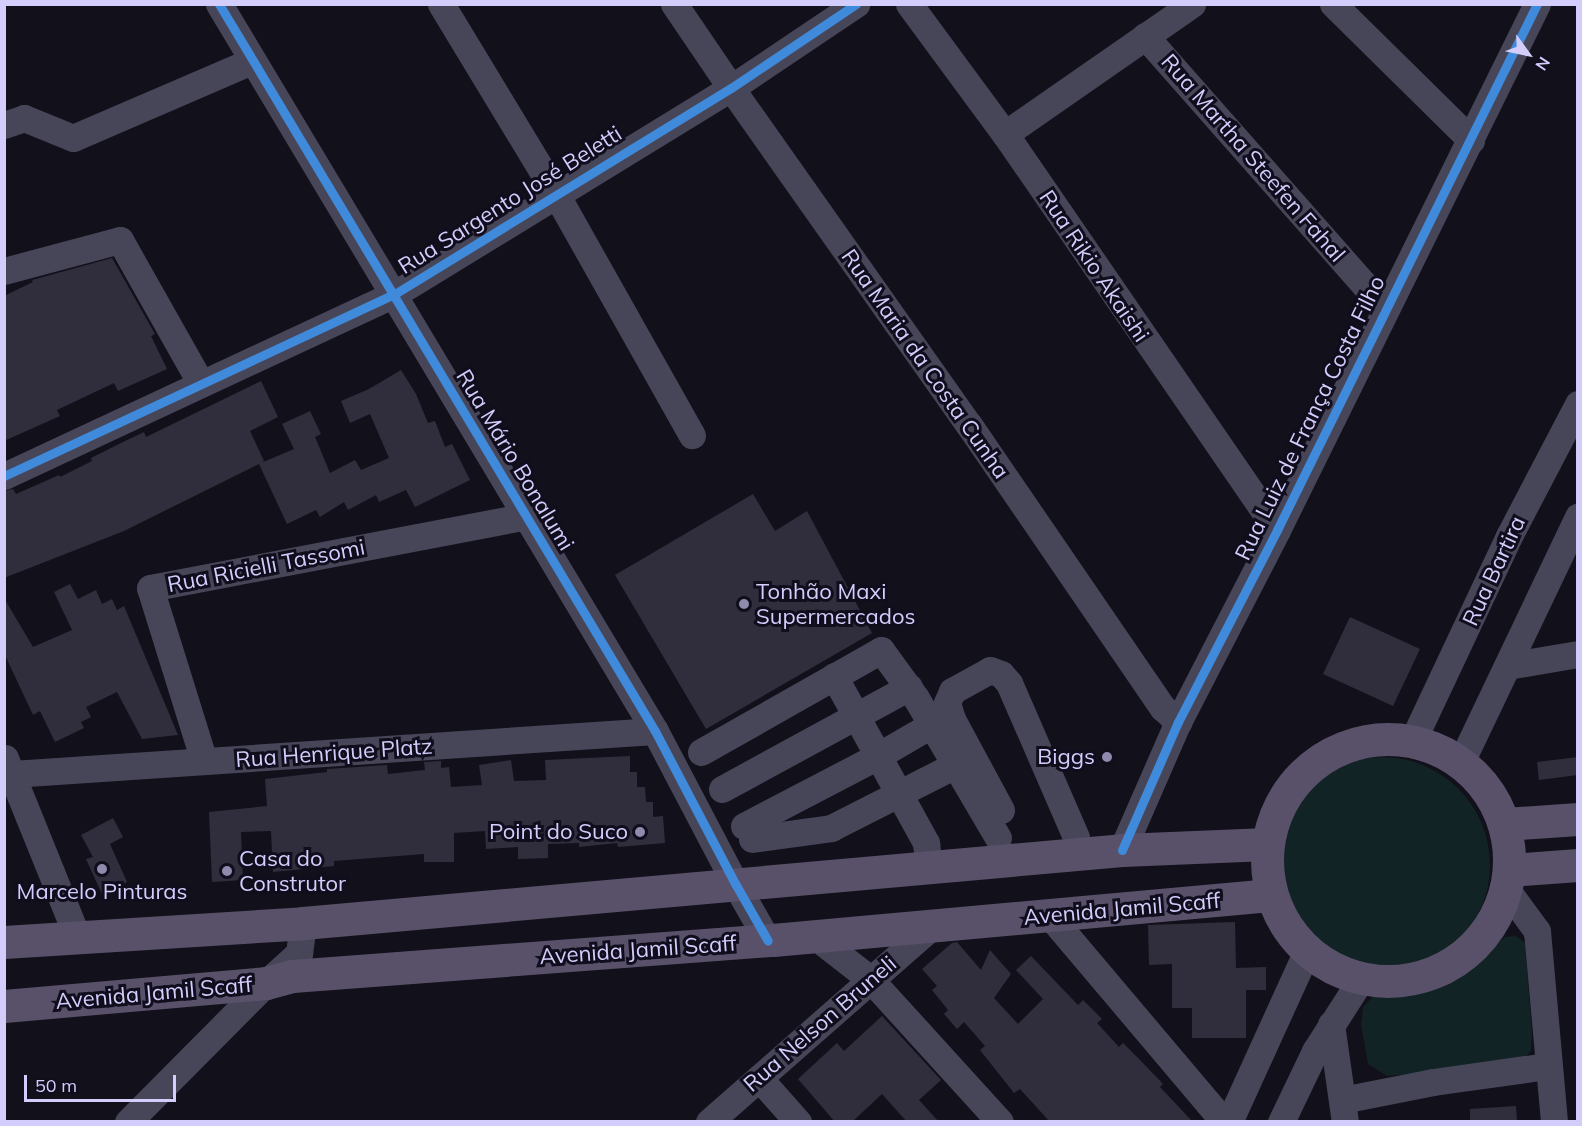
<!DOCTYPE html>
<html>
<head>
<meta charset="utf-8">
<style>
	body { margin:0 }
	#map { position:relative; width:1582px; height:1126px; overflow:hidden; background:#12101a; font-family:Mulish,sans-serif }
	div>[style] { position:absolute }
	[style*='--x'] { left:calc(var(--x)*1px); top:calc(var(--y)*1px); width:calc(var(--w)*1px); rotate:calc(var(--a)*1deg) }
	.green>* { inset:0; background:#112324 }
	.round { border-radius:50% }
	.building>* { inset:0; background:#302e3c }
	.minor>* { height:27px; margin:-13.5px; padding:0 13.5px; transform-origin:13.5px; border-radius:13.5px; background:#474659 }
	.major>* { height:33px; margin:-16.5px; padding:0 16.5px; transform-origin:16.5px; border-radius:16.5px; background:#59516a }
	.major>.ring { margin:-16.5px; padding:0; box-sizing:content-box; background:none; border:33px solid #59516a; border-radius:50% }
	.cycleway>* { height:9px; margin:-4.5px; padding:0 4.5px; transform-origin:4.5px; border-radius:4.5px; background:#408adc }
	.dots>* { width:16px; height:16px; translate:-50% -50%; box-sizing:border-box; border:3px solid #100d1d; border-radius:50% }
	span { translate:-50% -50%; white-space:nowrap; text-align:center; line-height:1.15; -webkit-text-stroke:6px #100d1d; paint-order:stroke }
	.street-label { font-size:22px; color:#d2cdfb }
	.poi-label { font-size:22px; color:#d2cdfb }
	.left { translate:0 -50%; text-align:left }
	.right { translate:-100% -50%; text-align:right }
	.frame { position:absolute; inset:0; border:6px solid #d2cdfb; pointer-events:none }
	.north { position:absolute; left:1498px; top:24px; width:60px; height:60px; -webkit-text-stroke:4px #100d1d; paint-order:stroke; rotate:123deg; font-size:16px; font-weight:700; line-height:24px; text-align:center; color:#d2cdfb }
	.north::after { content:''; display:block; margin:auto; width:21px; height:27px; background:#d2cdfb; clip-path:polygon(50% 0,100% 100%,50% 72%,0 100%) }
	.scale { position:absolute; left:24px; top:1075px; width:152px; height:27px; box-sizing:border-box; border:3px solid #d2cdfb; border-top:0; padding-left:8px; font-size:18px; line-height:21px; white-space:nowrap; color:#d2cdfb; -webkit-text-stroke:4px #100d1d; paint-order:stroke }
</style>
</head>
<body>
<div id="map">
	<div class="green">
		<i class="round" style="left:1274px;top:757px;width:216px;height:216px"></i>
		<i style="clip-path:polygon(1516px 936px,1525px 943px,1532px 1033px,1531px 1051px,1518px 1064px,1387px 1076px,1368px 1064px,1361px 1025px,1363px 1007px,1378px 991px,1444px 979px,1476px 961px,1505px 937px)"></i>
	</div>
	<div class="building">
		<i style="clip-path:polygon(112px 258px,155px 334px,151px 336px,167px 369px,118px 391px,114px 383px,57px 410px,60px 416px,4px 441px,4px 296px,33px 282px,32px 280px)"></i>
		<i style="clip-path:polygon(401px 370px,416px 394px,428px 423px,435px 421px,445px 447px,452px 444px,470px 480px,415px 507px,406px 490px,379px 502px,376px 495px,348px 510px,344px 502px,320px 517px,316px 510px,287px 524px,259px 464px,124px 531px,4px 578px,4px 491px,13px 489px,16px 494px,59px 475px,60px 477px,92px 461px,91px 458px,119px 444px,144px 432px,146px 437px,261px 381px,278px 417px,250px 431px,264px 461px,261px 463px,294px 449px,282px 424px,310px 411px,321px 434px,315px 437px,330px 473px,355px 460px,361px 470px,389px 458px,370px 414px,350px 423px,341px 401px,369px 389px)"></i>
		<i style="clip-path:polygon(753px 494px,775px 531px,807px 511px,872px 633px,706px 729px,615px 575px)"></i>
		<i style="clip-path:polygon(70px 584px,78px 599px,96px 590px,102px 604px,112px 599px,117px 610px,124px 606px,178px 735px,142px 739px,117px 692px,86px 707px,91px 717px,81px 722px,84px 728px,55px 742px,40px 711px,33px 715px,4px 653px,4px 598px,33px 647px,72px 630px,54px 592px)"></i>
		<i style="clip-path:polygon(1350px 617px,1420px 649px,1393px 706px,1323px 674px)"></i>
		<i style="clip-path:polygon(630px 756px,630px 772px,637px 772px,637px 787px,645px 787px,646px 802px,653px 802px,653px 817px,663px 816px,665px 843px,618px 847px,617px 843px,579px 847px,579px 843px,548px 844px,548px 858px,518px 859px,518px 847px,486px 849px,485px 831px,454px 833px,454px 862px,424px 862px,424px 854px,334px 861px,334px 866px,273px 872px,271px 831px,241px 832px,243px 880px,212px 882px,209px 812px,267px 806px,265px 779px,327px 772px,327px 769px,387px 765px,388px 774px,425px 770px,424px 762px,441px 761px,441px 768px,449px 767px,451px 787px,482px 785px,479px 765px,511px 760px,514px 781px,546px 780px,545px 760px)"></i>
		<i style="clip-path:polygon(1578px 757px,1578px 775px,1539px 780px,1537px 762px)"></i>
		<i style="clip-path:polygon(113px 818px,123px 837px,110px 844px,127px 882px,102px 894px,86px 859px,93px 857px,81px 835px)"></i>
		<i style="clip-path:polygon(1235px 922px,1236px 968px,1266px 967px,1266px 990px,1246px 990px,1246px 1038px,1192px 1038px,1192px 1008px,1172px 1008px,1172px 964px,1149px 965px,1148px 925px)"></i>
		<i style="clip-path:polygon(957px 942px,981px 970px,990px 950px,1011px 974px,994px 998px,1018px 1024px,1043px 999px,1016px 970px,1031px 956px,1078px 1005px,1083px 1000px,1102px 1019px,1097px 1023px,1119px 1047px,1123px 1043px,1142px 1062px,1163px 1084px,1160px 1087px,1193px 1122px,1050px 1122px,1020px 1089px,1014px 1093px,980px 1050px,985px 1046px,964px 1022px,957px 1029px,944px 1014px,948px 1010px,932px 990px,937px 986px,922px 969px,952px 943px)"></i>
		<i style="clip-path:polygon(882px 1016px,941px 1080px,919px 1100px,939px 1122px,907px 1122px,882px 1094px,852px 1122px,835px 1122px,798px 1079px,837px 1043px,844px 1051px)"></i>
		<i style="clip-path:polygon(1516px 1106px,1517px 1122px,1470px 1122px,1470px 1109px)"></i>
	</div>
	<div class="minor">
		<i style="--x:219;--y:4;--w:848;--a:59.05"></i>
		<i style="--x:655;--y:731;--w:174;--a:62.3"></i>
		<i style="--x:736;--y:885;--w:64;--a:60.3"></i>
		<i style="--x:441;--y:4;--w:222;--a:58.8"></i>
		<i style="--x:556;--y:194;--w:277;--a:60.6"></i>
		<i style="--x:674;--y:4;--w:102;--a:55.8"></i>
		<i style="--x:731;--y:88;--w:413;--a:54.8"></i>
		<i style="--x:969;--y:425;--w:343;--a:55.6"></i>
		<i style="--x:1163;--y:708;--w:21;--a:43"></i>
		<i style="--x:909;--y:4;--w:162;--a:53.6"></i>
		<i style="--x:1005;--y:134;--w:480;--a:55.5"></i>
		<i style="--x:1333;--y:4;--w:194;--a:44.6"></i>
		<i style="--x:1145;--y:36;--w:363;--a:48.6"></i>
		<i style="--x:4;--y:125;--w:21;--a:-19"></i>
		<i style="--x:24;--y:118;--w:53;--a:22.2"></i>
		<i style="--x:73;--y:138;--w:195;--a:-23.3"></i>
		<i style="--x:1005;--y:134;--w:228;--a:-34.8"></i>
		<i style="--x:4;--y:271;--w:120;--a:-15"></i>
		<i style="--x:120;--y:240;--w:165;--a:60.6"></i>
		<i style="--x:4;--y:476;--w:429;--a:-25"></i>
		<i style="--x:393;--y:295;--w:396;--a:-31.5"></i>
		<i style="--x:731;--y:88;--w:151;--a:-33.9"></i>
		<i style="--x:1507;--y:666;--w:72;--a:-9.6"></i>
		<i style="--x:834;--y:676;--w:191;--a:61.1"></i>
		<i style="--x:926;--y:843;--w:24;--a:83"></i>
		<i style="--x:1413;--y:740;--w:225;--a:-64.8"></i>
		<i style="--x:1509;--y:536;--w:149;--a:-62.4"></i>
		<i style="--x:701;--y:752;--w:207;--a:-29.5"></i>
		<i style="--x:881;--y:650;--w:59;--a:53.9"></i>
		<i style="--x:916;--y:698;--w:162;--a:59.6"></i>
		<i style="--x:5;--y:758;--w:192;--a:68"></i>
		<i style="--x:204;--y:761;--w:181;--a:-107.3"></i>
		<i style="--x:150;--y:588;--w:383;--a:-10.8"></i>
		<i style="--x:1461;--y:762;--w:272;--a:-64.5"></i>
		<i style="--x:12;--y:774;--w:644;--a:-3.83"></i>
		<i style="--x:722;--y:789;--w:213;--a:-28.6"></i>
		<i style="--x:1001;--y:810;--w:103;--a:-118.3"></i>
		<i style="--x:952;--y:719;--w:17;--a:-107"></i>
		<i style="--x:947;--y:703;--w:13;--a:-67"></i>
		<i style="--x:952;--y:691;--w:43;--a:-28.9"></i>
		<i style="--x:990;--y:670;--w:12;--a:20"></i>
		<i style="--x:1001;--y:674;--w:12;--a:48"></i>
		<i style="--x:1009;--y:683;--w:168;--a:66.5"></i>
		<i style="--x:744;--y:826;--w:149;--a:-27.6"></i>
		<i style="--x:876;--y:757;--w:64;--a:-30.2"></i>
		<i style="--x:752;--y:839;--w:80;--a:-7.9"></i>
		<i style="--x:831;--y:828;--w:139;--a:-26.9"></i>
		<i style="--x:1122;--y:850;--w:140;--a:-66.4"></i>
		<i style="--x:1178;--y:722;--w:216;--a:-62.7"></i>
		<i style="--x:1277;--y:530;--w:587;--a:-63.7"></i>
		<i style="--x:1507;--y:890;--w:51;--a:53.8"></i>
		<i style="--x:1537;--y:931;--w:192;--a:84.9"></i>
		<i style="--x:1050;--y:916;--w:270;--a:49.8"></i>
		<i style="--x:816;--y:937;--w:68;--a:37.9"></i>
		<i style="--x:870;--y:979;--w:193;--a:47.7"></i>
		<i style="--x:1331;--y:1024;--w:99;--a:81.9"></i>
		<i style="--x:759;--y:1078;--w:59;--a:48.4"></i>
		<i style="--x:1342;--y:1100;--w:93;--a:-11.2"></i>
		<i style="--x:1433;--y:1082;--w:115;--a:-8"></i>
		<i style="--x:128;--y:1122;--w:196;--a:-45.2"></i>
		<i style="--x:266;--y:983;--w:45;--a:-42.3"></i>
		<i style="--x:299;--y:953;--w:30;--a:-82"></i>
		<i style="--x:709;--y:1122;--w:295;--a:-41.3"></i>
		<i style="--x:1229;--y:1122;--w:188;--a:-65.5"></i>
		<i style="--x:1281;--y:1122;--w:79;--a:-64.4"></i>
		<i style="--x:1315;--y:1051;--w:85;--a:-57.4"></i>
	</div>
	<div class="major">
		<i class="ring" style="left:1267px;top:739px;width:209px;height:209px"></i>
		<i style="--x:1504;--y:824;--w:74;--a:-3.9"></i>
		<i style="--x:1509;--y:870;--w:69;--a:-4.1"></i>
		<i style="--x:4;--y:942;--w:300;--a:-3.6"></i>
		<i style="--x:303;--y:923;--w:822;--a:-5.09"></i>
		<i style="--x:1122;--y:850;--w:145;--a:-2.4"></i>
		<i style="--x:4;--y:1006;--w:263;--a:-5"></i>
		<i style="--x:266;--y:983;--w:27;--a:-15"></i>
		<i style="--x:292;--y:976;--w:482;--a:-4.3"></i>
		<i style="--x:773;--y:940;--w:500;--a:-5.16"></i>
	</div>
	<div class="cycleway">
		<i style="--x:219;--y:4;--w:848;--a:59.05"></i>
		<i style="--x:655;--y:731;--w:174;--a:62.3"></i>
		<i style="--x:736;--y:885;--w:64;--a:60.3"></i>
		<i style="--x:4;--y:476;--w:429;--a:-25"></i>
		<i style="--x:393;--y:295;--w:396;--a:-31.5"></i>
		<i style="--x:731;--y:88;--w:151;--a:-33.9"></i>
		<i style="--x:1122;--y:850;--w:140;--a:-66.4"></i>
		<i style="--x:1178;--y:722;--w:216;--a:-62.7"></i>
		<i style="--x:1277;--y:530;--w:587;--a:-63.7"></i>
	</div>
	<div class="dots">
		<i style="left:744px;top:604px;background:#8f8bac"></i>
		<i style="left:1107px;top:757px;background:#8f8bac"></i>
		<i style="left:640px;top:832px;background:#8f8bac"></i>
		<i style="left:102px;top:869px;background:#8f8bac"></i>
		<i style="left:227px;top:871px;background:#8f8bac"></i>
	</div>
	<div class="street-label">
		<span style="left:1253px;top:158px;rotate:49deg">Rua Martha Steefen Fahal</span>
		<span style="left:510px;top:200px;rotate:-32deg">Rua Sargento José Beletti</span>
		<span style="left:1094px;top:266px;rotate:56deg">Rua Rikio Akaishi</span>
		<span style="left:925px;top:364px;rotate:55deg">Rua Maria da Costa Cunha</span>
		<span style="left:1310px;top:418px;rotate:-64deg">Rua Luiz de França Costa Filho</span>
		<span style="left:515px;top:460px;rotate:59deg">Rua Mário Bonalumi</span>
		<span style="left:266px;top:566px;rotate:-11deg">Rua Ricielli Tassomi</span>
		<span style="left:1494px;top:571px;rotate:-65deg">Rua Bartira</span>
		<span style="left:334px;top:753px;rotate:-4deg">Rua Henrique Platz</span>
		<span style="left:1122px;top:909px;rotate:-5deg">Avenida Jamil Scaff</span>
		<span style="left:638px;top:950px;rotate:-4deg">Avenida Jamil Scaff</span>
		<span style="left:154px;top:993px;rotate:-5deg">Avenida Jamil Scaff</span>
		<span style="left:820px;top:1024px;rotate:-41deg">Rua Nelson Bruneli</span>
	</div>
	<div class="poi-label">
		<span class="left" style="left:756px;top:604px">Tonhão Maxi<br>Supermercados</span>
		<span class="right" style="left:1095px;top:757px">Biggs</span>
		<span class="right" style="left:628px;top:832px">Point do Suco</span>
		<span class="left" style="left:239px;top:871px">Casa do<br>Construtor</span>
		<span style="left:102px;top:892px">Marcelo Pinturas</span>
	</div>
	<div class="frame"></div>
	<div class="north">N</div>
	<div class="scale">50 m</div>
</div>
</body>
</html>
